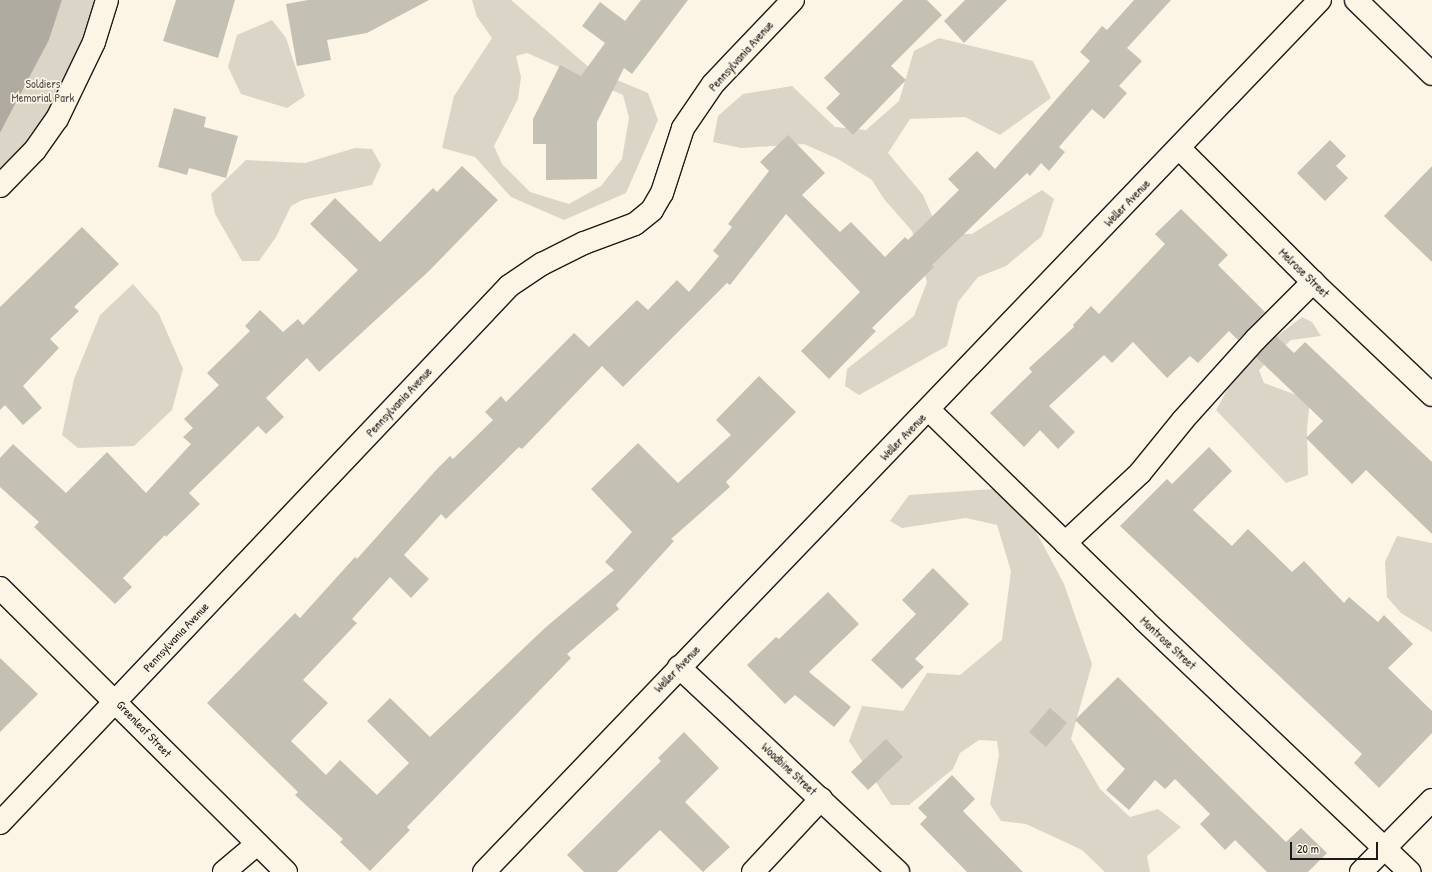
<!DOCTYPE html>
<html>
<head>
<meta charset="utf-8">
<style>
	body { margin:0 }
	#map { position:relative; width:1432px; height:872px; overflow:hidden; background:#fcf5e5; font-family:"Patrick Hand",sans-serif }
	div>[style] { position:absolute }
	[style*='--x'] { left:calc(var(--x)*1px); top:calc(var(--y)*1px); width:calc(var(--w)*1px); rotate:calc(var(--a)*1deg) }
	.green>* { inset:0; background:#dbd5c8 }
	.water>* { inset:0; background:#b0aba1 }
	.building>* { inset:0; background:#c4c0b3 }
	.roads { filter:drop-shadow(1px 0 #1c1c1c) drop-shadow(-1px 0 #1c1c1c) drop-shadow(0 1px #1c1c1c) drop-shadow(0 -1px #1c1c1c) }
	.minor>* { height:22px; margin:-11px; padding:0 11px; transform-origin:11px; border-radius:11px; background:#fcf5e5 }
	span { translate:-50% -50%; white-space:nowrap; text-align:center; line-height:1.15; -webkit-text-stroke:3.5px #fcf5e5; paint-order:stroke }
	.street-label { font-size:12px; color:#1c1c1c }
	.park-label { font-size:12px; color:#555450 }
	.scale { position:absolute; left:1290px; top:842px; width:88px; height:18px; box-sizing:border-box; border:2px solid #1c1c1c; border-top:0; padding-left:5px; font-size:12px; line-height:14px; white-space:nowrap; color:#1c1c1c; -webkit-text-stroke:3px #fcf5e5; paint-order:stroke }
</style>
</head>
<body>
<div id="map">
	<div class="green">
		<i style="clip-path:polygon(62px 0,99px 0,89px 30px,37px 134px,0 177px,0 133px,49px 40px)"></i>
		<i style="clip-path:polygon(evenodd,472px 0,511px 0,591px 69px,648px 93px,658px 120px,626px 193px,564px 220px,511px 197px,475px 157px,442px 148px,454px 96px,492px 38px,477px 17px,472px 0,527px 53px,623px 95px,629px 118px,622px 159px,601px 186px,569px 204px,530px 192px,502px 164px,494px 146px,518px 99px,521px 77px,516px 56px,527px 53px)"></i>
		<i style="clip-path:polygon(272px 20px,286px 38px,305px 96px,287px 108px,241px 94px,228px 67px,237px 35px)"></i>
		<i style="clip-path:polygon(939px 38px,1033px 61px,1051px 98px,1000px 135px,965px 117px,910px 119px,888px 153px,923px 195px,940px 234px,972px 234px,1042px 190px,1054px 199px,1042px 236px,1006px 266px,978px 277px,958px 302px,947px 346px,859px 395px,845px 386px,847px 369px,914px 316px,927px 282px,912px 231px,884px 199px,872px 180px,838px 159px,804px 144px,741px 148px,713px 142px,718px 116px,743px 94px,792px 86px,835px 127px,866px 130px,899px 101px,914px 51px)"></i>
		<i style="clip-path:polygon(355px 148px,372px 149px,381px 165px,372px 185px,302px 200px,291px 206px,276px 237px,259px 261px,242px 261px,215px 214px,211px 194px,246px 160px,305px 163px)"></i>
		<i style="clip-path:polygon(133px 284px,159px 314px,183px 369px,172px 410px,134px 446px,78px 448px,62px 435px,74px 379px,100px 315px)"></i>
		<i style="clip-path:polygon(1302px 317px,1312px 322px,1321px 336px,1291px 340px,1259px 370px,1264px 383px,1310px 400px,1307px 428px,1308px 475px,1286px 483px,1216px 410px,1242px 363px)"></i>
		<i style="clip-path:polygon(993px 489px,1034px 528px,1064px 584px,1092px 664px,1071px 739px,1100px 789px,1130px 817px,1158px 809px,1181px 827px,1147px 856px,1150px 872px,1105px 872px,1082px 850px,1026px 824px,1001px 821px,990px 804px,999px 755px,997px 741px,979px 740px,960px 753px,953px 769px,909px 805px,891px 805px,849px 741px,862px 706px,903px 711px,927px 673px,960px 675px,1002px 640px,1011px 571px,997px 525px,966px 518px,902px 528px,890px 521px,909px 495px)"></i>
		<i style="clip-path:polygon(1397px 536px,1432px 543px,1432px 632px,1401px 613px,1387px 597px,1385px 562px)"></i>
	</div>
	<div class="water">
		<i style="clip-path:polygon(0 0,62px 0,49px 40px,0 133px)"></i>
	</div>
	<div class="building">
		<i style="clip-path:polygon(176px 0,235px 0,218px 58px,163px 41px)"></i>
		<i style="clip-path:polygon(308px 0,429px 0,367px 33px,327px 40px,331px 60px,297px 66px,286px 4px)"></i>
		<i style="clip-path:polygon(641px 0,688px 0,632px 74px,624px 68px,597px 122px,597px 179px,546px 180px,546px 144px,533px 144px,533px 119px,560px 65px,581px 76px,605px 43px,582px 26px,600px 2px,625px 21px)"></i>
		<i style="clip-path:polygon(903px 0,927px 0,942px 15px,891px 66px,906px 80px,853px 135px,826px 108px,840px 94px,824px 78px)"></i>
		<i style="clip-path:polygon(965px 0,1007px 0,964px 43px,944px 21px)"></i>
		<i style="clip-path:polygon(1134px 0,1171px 0,1127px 48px,1142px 61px,1119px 86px,1127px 93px,1104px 119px,1092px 109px,1059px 147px,1065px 152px,1049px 171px,1041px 163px,1030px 176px,1027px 173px,932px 265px,934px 267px,872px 328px,876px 331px,829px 379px,801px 351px,860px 292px,786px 214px,730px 285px,727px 283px,623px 387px,602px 366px,522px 449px,519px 447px,446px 519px,441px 514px,404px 555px,429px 579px,411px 598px,390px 577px,352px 619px,357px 623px,303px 680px,328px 703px,291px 741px,326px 775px,340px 760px,377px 795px,409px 763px,367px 721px,390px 698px,430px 737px,546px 627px,614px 570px,605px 562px,632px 532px,591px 489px,638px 443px,678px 483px,731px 435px,716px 420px,759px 376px,796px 412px,726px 482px,730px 487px,671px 539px,674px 541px,616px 605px,619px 609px,567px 654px,571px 658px,407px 827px,410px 830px,370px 871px,340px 842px,343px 839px,295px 795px,298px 792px,207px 703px,295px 613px,300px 618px,355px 557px,357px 559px,437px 469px,450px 456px,453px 459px,493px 420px,485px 412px,501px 396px,506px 402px,574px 333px,589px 347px,637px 300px,648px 310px,677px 280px,689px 292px,719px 256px,713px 251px,732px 227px,728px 224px,769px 171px,760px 162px,788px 135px,825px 173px,802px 195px,840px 232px,851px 222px,885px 257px,905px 237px,908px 240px,959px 190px,948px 179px,977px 151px,995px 169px,1090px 61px,1080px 52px,1102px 26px,1107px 30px)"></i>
		<i style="clip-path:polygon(174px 108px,206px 117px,204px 127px,238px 136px,226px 178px,189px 168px,187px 175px,158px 167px)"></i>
		<i style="clip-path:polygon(1330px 140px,1346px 156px,1336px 166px,1348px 178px,1325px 201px,1297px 173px)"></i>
		<i style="clip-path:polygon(462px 166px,498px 200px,429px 271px,319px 372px,307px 358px,266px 398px,284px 417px,266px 434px,258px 426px,189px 493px,200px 504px,166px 537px,165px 535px,123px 578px,132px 587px,115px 604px,34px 527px,39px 522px,0 487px,0 458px,13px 444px,66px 493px,107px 452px,146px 493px,191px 444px,183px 437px,193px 428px,184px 419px,219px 385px,207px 373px,250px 331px,245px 326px,260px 310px,283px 332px,298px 319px,303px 325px,358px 270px,310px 224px,335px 198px,380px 242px,433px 188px,437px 192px)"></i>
		<i style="clip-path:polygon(1432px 166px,1432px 262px,1384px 216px)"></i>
		<i style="clip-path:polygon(1181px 209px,1228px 255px,1218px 265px,1265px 312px,1238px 340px,1229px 331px,1198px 363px,1190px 356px,1167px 378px,1133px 342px,1112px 363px,1104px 355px,1049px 406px,1075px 432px,1058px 449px,1040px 430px,1024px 447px,990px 413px,1032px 372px,1029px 368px,1074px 327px,1073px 325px,1091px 306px,1099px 314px,1165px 244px,1155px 234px)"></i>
		<i style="clip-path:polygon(82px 227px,119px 264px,74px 307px,79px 311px,50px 339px,59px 348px,23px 386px,42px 408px,23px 425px,5px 405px,0 410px,0 307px)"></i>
		<i style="clip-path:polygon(1276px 336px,1294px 353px,1305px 342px,1432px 462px,1432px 534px,1366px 470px,1352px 484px,1306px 438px,1323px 421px,1256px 357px)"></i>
		<i style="clip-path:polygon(1209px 447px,1232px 471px,1193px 510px,1232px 546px,1248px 529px,1292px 572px,1304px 561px,1344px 603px,1349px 597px,1378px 622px,1384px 615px,1413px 644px,1388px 668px,1432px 711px,1432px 733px,1379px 788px,1354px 763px,1362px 754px,1120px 526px,1167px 479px,1172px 484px)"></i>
		<i style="clip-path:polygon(933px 568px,969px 604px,915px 659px,924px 667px,902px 689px,871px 660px,916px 614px,902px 600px)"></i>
		<i style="clip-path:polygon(828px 592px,859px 624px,809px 672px,851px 707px,834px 727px,795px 695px,785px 704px,747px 665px,776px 637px,779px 639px)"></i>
		<i style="clip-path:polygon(0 658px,38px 694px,0 732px)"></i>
		<i style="clip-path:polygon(1118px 677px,1286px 842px,1301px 828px,1327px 853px,1308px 872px,1267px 872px,1235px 840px,1225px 850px,1200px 824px,1210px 814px,1175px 779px,1165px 789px,1155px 780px,1129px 810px,1106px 790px,1125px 769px,1075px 720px)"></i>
		<i style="clip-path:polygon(1050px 708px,1067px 723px,1046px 747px,1029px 732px)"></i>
		<i style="clip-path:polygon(684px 732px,719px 768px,685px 802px,730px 847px,703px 872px,660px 830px,617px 872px,584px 872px,567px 855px,661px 761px,658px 758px)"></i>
		<i style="clip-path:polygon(886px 739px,903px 757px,868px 790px,851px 772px)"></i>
		<i style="clip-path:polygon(952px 775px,975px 799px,963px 811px,1023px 872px,967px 872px,920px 824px,927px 817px,918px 808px)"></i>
	</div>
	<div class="roads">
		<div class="minor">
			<i style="--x:1356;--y:0;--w:106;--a:44.2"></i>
			<i style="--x:1179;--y:148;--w:190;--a:45"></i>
			<i style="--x:1313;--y:282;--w:164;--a:43.5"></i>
			<i style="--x:0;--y:186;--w:50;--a:-45.8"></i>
			<i style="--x:35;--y:150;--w:38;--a:-55"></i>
			<i style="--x:57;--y:119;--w:85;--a:-64.3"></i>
			<i style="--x:94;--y:42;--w:44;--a:-72.8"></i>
			<i style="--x:929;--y:410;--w:301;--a:44.3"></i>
			<i style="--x:1144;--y:620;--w:366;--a:43.5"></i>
			<i style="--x:1065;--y:543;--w:103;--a:-43"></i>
			<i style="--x:1140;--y:473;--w:68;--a:-50.9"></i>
			<i style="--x:1183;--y:420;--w:109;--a:-48"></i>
			<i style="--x:1256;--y:339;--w:81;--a:-45"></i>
			<i style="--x:0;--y:588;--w:403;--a:44.8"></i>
			<i style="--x:679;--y:667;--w:300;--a:43.1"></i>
			<i style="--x:0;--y:823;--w:740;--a:-46.53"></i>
			<i style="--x:509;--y:286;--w:40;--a:-34"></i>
			<i style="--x:542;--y:264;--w:47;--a:-26.6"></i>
			<i style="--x:584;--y:243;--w:54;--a:-20.4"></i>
			<i style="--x:635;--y:224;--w:22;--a:-39"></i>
			<i style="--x:652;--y:210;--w:20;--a:-60"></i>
			<i style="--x:662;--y:193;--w:68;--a:-72.1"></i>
			<i style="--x:683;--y:128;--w:53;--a:-55.7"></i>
			<i style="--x:713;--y:84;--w:116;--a:-46.4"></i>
			<i style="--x:224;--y:872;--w:43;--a:-40.3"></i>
			<i style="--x:484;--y:872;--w:1208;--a:-46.21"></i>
			<i style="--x:753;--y:872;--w:100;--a:-47"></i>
			<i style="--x:1361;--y:872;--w:101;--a:-45.4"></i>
		</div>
	</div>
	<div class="street-label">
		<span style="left:741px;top:56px;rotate:-48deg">Pennsylvania Avenue</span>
		<span style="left:1127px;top:203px;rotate:-46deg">Weller Avenue</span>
		<span style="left:1304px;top:273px;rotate:44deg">Melrose Street</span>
		<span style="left:399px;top:402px;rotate:-47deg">Pennsylvania Avenue</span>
		<span style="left:903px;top:437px;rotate:-46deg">Weller Avenue</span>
		<span style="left:176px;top:637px;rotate:-47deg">Pennsylvania Avenue</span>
		<span style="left:1168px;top:643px;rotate:43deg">Montrose Street</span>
		<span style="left:677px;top:669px;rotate:-46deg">Weller Avenue</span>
		<span style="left:144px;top:729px;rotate:46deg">Greenleaf Street</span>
		<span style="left:789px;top:769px;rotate:43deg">Woodbine Street</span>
	</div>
	<div class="park-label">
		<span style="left:43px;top:91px">Soldiers<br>Memorial Park</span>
	</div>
	<div class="scale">20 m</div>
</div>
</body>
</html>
